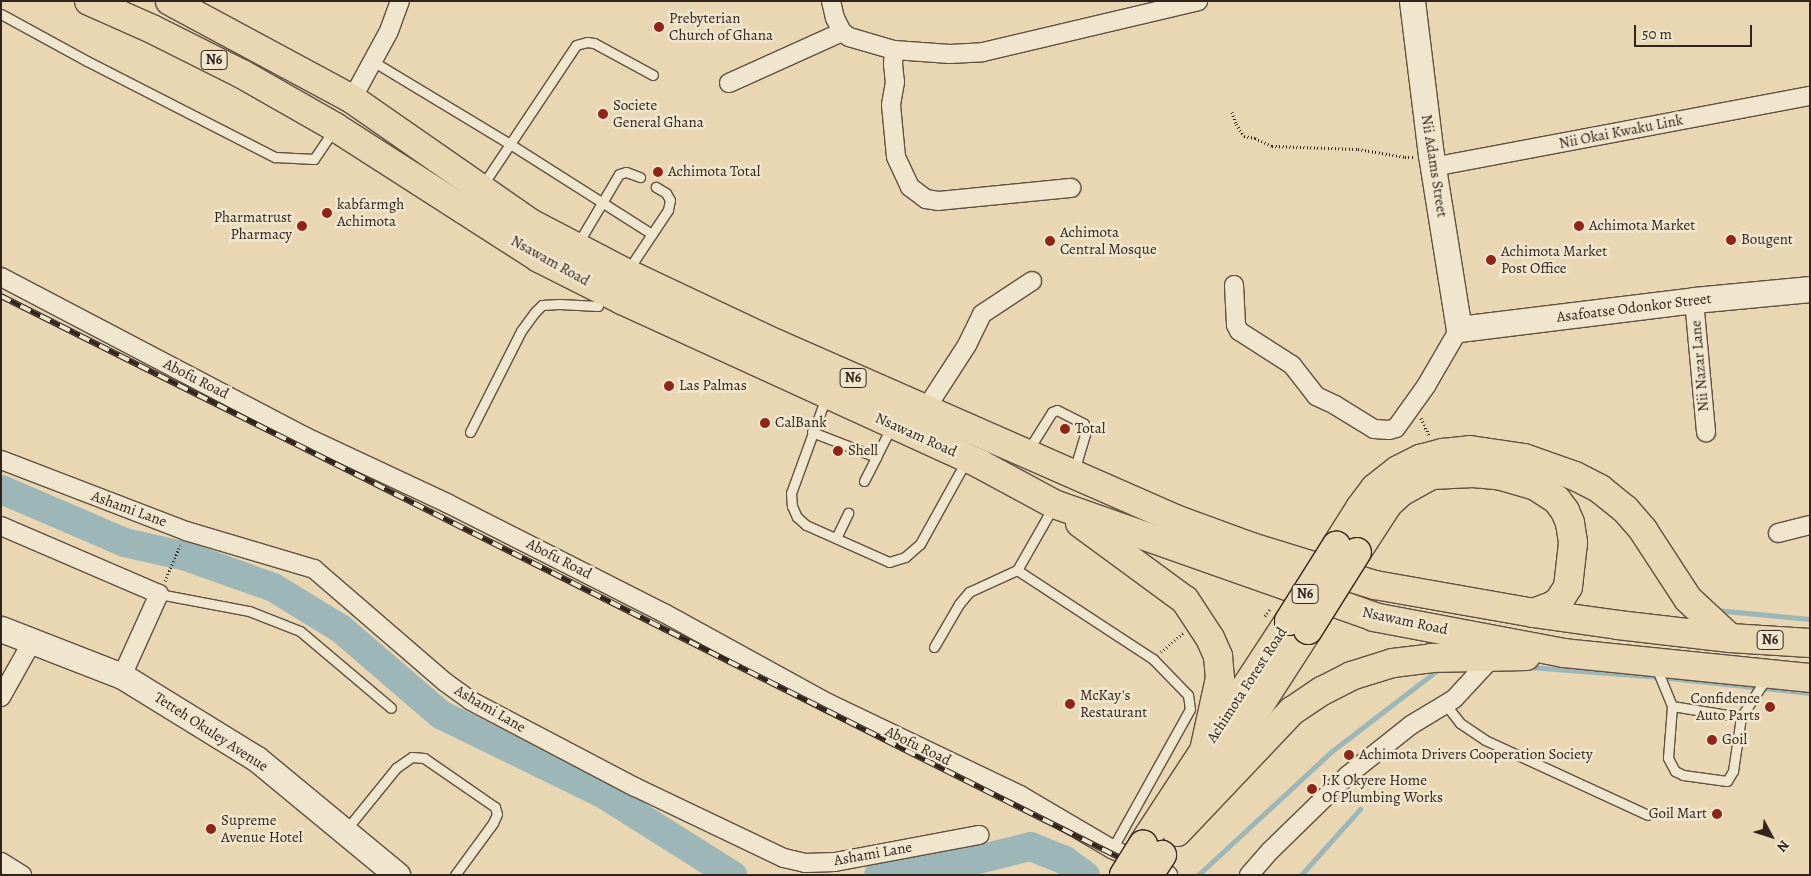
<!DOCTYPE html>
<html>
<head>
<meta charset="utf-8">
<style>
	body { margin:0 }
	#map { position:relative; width:1811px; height:876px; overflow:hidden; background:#e8d7b2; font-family:Alegreya,serif }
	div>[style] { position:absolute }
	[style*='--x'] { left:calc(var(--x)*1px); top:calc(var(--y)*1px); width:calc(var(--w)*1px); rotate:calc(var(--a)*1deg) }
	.stream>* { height:5px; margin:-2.5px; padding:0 2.5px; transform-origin:2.5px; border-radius:2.5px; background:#9db6b8 }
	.river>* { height:29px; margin:-14.5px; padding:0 14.5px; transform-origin:14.5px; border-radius:14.5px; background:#9db6b8 }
	.path>* { height:3px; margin-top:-1.5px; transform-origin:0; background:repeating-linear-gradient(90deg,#32241c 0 1px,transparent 0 3.5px) }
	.roads { filter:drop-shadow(1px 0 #605142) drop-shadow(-1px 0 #605142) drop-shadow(0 1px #605142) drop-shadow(0 -1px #605142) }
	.lane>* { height:9px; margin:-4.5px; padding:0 4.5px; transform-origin:4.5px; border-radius:4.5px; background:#f0e5cd }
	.street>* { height:18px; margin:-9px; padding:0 9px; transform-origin:9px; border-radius:9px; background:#f0e5cd }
	.secondary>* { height:25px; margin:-12.5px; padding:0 12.5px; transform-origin:12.5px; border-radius:12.5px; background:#f0e5cd }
	.primary>* { height:28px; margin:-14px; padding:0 14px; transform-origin:14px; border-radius:14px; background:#e8d7b2 }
	.highway>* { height:28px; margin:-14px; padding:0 14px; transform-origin:14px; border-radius:14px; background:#e8d7b2 }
	.rail>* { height:5.5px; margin-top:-2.75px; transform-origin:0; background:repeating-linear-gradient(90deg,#f0e5cd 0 11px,#32241c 0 22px); box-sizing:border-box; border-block:1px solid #32241c }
	.path-bridge>* { height:3px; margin-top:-1.5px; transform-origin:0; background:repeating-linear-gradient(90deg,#32241c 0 1px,transparent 0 3.5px) }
	.bridges { filter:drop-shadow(1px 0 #32241c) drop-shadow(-1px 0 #32241c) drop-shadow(0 1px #32241c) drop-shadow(0 -1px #32241c) }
	.primary-bridge>* { height:28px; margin:-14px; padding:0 14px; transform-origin:14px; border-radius:14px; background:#e8d7b2 }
	.dots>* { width:14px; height:14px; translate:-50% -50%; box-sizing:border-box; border:2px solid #f0e5cd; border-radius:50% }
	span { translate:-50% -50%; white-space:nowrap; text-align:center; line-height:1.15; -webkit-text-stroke:5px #f0e5cd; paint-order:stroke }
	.shield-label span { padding:1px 4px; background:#f0e5cd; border:1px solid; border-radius:4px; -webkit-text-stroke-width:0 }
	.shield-label { font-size:14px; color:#32241c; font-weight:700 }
	.poi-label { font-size:15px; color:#32241c }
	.left { translate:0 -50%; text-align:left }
	.right { translate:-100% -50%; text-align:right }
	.street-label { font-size:15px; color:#32241c }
	.frame { position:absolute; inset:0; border:2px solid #32241c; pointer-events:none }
	.north { position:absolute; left:1746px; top:811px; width:50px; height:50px; -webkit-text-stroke:4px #f0e5cd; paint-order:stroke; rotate:130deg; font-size:14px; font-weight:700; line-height:20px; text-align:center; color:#32241c }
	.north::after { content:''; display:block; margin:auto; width:18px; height:22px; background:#32241c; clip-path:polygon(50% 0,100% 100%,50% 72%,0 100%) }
	.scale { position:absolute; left:1634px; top:25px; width:118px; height:22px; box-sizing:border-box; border:2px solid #32241c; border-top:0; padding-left:6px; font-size:15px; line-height:18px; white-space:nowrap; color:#32241c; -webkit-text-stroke:4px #f0e5cd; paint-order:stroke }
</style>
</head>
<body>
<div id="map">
	<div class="stream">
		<i style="--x:1716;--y:610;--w:94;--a:5.5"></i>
		<i style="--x:1529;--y:667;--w:131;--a:4.4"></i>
		<i style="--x:1660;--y:677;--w:151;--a:6.1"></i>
		<i style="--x:1198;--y:875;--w:183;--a:-42.8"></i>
		<i style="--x:1332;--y:751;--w:135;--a:-37.5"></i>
		<i style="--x:1301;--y:875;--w:89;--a:-48.2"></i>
	</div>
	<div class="river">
		<i style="--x:1;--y:489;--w:134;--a:23.3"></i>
		<i style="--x:124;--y:542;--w:64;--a:12.7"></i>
		<i style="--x:186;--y:556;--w:92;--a:19.6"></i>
		<i style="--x:273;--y:587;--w:79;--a:31.5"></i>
		<i style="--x:340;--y:628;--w:132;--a:40.7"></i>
		<i style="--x:440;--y:714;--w:180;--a:26"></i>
		<i style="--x:602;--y:793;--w:154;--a:32.2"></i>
		<i style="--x:878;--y:875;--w:18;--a:-19"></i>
		<i style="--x:895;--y:869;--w:75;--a:-6.1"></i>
		<i style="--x:970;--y:861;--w:62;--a:-14"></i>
		<i style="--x:1030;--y:846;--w:35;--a:22"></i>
		<i style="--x:1063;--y:859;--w:27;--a:36"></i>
	</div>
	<div class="path">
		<i style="--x:1232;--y:112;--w:13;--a:72"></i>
		<i style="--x:1236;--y:124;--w:14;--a:56"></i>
		<i style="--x:1244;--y:136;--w:11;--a:10"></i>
		<i style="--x:1255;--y:138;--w:19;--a:25"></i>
		<i style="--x:1272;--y:146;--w:86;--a:2"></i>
		<i style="--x:1358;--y:149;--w:48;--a:9.7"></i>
		<i style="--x:1405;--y:157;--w:8;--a:0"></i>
		<i style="--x:1421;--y:418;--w:19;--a:65"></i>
		<i style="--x:165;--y:581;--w:39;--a:-67"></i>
		<i style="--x:1161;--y:652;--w:29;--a:-41"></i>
	</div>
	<div class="roads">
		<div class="lane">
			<i style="--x:1;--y:14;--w:98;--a:28.7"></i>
			<i style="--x:87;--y:61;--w:211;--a:27.1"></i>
			<i style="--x:275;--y:157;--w:39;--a:3"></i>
			<i style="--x:314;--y:159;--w:36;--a:-56"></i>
			<i style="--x:374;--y:62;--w:159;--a:31.1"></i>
			<i style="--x:510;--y:144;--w:168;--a:32.4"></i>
			<i style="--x:482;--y:186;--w:169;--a:-56.3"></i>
			<i style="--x:576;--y:45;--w:11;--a:-15"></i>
			<i style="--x:587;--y:42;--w:7;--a:8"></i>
			<i style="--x:594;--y:43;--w:67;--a:28.5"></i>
			<i style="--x:577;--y:245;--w:82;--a:-59.4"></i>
			<i style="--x:619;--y:174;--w:7;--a:-16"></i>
			<i style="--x:626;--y:172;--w:15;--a:20"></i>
			<i style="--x:628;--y:270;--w:72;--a:-56.3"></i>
			<i style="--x:668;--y:210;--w:10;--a:-79"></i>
			<i style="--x:670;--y:200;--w:8;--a:-120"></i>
			<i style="--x:666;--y:193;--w:12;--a:-149"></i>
			<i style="--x:826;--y:397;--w:102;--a:110"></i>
			<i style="--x:791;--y:493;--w:13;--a:86"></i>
			<i style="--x:792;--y:506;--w:12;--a:66"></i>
			<i style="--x:797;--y:517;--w:12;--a:42"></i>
			<i style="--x:806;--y:525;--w:91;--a:24"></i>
			<i style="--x:889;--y:562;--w:17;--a:-17"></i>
			<i style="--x:905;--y:557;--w:20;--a:-41"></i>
			<i style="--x:920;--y:544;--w:95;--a:-61"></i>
			<i style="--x:470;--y:432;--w:113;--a:-63.2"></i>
			<i style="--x:521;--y:331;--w:24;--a:-54"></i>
			<i style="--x:535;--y:312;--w:10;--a:-45"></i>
			<i style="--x:542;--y:305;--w:17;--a:-3"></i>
			<i style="--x:559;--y:304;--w:39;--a:3"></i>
			<i style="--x:812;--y:432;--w:69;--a:21.3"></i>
			<i style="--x:876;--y:457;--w:34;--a:-63"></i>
			<i style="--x:1027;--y:452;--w:47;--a:-58"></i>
			<i style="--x:1052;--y:412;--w:5;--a:-22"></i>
			<i style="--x:1057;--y:410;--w:30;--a:27"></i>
			<i style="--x:1084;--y:424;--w:7;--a:74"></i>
			<i style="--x:1086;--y:431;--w:42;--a:106.7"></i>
			<i style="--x:864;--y:481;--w:27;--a:-63"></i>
			<i style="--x:1053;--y:507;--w:73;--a:119.7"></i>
			<i style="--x:1017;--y:570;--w:163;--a:33.2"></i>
			<i style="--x:1153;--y:659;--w:50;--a:45.8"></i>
			<i style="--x:1188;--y:695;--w:14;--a:82"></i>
			<i style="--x:1190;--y:709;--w:160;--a:119.1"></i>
			<i style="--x:836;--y:538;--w:28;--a:-64"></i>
			<i style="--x:159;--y:594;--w:92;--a:10.7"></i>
			<i style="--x:249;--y:611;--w:55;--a:21.4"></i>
			<i style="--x:300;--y:631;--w:119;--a:40.2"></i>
			<i style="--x:934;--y:647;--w:50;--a:-59.8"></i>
			<i style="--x:959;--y:604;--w:16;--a:-50"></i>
			<i style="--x:969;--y:592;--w:53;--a:-24.6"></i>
			<i style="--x:1656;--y:667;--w:42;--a:67.7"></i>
			<i style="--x:1672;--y:706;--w:70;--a:9.1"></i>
			<i style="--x:1741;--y:717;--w:48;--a:-57"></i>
			<i style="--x:1446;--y:705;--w:23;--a:52"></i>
			<i style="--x:1460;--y:723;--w:30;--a:34"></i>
			<i style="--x:1485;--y:740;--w:179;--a:24.7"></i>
			<i style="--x:1672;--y:706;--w:52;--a:94.4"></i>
			<i style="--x:1668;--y:758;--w:15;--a:62"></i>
			<i style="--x:1675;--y:771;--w:9;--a:27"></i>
			<i style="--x:1683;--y:775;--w:44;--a:7.8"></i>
			<i style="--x:1727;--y:781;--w:12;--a:-59"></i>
			<i style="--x:1733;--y:771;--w:55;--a:-81.6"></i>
			<i style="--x:345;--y:831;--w:81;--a:-51"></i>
			<i style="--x:396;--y:768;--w:19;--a:-35"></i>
			<i style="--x:412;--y:757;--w:12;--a:5"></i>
			<i style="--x:424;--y:758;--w:86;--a:34.6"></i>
			<i style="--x:495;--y:807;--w:7;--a:74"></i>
			<i style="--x:497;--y:814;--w:10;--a:114"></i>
			<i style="--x:493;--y:823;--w:64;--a:126.2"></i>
		</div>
		<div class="street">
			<i style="--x:831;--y:1;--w:17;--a:77"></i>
			<i style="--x:835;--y:18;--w:16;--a:63"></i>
			<i style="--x:842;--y:32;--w:9;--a:36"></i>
			<i style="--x:849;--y:37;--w:47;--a:16.1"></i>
			<i style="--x:894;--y:50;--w:56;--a:4.1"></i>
			<i style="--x:950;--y:54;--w:33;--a:-3"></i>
			<i style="--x:983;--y:52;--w:221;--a:-13.3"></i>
			<i style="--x:894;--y:50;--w:14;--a:94"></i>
			<i style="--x:893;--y:64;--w:18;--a:84"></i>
			<i style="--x:895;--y:82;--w:23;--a:100"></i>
			<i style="--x:891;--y:105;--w:52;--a:84.5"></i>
			<i style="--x:896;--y:157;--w:33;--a:65"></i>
			<i style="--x:910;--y:187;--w:20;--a:37"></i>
			<i style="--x:926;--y:199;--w:12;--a:9"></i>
			<i style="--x:938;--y:201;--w:134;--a:-5.6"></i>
			<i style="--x:729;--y:83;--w:124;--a:-24.3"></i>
			<i style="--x:352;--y:99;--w:77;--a:-61.4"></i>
			<i style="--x:389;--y:31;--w:32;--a:-70"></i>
			<i style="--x:1433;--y:167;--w:384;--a:-10.7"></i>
			<i style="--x:1;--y:277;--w:344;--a:27.7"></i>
			<i style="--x:306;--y:437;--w:156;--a:25.1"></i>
			<i style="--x:447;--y:503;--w:243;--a:26.9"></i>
			<i style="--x:664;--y:613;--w:187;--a:28.8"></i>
			<i style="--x:828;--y:703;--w:213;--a:25.6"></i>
			<i style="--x:1020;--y:795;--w:107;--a:30.4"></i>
			<i style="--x:1112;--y:849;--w:62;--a:24.9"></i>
			<i style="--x:1234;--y:285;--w:40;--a:87.1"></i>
			<i style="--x:1236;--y:325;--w:7;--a:63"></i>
			<i style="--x:1239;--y:331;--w:63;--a:32.7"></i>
			<i style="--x:1292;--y:365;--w:39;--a:52"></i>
			<i style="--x:1316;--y:396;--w:21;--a:25"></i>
			<i style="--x:1335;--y:405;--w:46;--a:31.6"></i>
			<i style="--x:1374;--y:429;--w:15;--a:4"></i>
			<i style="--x:1389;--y:430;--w:7;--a:-16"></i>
			<i style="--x:1396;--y:428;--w:52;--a:-54.5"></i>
			<i style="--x:1426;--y:386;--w:66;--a:-59.9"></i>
			<i style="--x:1694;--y:300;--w:133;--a:84.8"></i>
			<i style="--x:925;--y:410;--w:77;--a:-57.1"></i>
			<i style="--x:967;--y:345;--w:34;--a:-64"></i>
			<i style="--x:982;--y:314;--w:60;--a:-33.4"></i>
			<i style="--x:1;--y:460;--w:198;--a:21"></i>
			<i style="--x:186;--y:531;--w:134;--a:16.5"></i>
			<i style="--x:314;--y:569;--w:173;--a:40.8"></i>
			<i style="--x:445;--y:682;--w:32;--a:36"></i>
			<i style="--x:471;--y:701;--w:185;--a:27.7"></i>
			<i style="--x:635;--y:787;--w:165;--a:25.5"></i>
			<i style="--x:784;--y:858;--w:22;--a:13"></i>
			<i style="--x:805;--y:863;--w:30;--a:-2"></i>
			<i style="--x:835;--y:862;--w:147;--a:-10.6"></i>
			<i style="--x:1;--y:526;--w:172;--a:23.3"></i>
			<i style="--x:159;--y:594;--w:90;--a:114.3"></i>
			<i style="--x:1778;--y:533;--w:33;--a:-14"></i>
			<i style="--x:1;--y:697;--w:65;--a:-60.7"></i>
			<i style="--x:1;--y:862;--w:25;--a:32"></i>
			<i style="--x:1249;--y:875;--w:32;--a:-49"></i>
			<i style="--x:1270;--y:851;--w:109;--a:-44.3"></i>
			<i style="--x:1348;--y:775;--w:80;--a:-38.4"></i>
			<i style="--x:1411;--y:725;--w:50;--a:-31.2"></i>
			<i style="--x:1454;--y:699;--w:56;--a:-47.2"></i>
		</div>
		<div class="secondary">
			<i style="--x:1412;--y:1;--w:155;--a:83"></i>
			<i style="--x:1431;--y:155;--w:176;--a:80.9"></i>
			<i style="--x:1459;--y:329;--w:237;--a:-7"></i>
			<i style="--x:1694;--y:300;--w:117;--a:-5.4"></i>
			<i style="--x:1;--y:629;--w:130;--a:21.2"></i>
			<i style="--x:122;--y:676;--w:158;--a:31.6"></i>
			<i style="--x:257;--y:759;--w:182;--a:39.6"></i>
		</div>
		<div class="primary">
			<i style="--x:1336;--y:546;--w:45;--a:-57.7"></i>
			<i style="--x:1360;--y:508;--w:25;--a:-53"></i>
			<i style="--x:1375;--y:488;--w:29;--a:-38"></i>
			<i style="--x:1398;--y:470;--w:25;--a:-27"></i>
			<i style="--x:1420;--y:459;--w:24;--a:-15"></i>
			<i style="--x:1443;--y:453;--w:27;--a:-6"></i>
			<i style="--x:1470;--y:450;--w:55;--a:8.4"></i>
			<i style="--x:1524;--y:458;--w:54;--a:19.4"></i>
			<i style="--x:1575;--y:476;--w:28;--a:27"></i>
			<i style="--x:1600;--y:489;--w:32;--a:39"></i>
			<i style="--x:1625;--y:509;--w:28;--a:49"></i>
			<i style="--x:1643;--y:530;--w:82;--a:56.9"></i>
			<i style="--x:1688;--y:599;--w:57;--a:42.9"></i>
			<i style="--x:1357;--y:552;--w:57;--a:-57.1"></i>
			<i style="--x:1388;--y:504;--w:18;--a:-43"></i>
			<i style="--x:1401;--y:492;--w:35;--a:-29"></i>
			<i style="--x:1432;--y:475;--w:41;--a:-2.8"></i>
			<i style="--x:1473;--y:473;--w:25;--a:5"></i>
			<i style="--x:1498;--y:475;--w:37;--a:16"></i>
			<i style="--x:1534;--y:485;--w:27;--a:33"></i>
			<i style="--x:1557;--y:500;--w:14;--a:54"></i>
			<i style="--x:1565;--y:511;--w:13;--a:67"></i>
			<i style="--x:1570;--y:523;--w:20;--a:81"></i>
			<i style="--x:1573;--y:543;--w:44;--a:96.5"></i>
			<i style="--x:1568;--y:587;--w:17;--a:123"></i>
			<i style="--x:1559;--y:601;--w:9;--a:144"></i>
			<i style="--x:1552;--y:606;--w:20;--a:160"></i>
			<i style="--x:1199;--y:799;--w:201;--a:-57.2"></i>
			<i style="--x:1143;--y:844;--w:267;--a:-56.8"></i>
		</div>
		<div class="highway">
			<i style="--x:89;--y:1;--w:69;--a:24"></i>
			<i style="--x:152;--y:29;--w:101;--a:26.6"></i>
			<i style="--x:242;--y:74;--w:107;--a:29.7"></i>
			<i style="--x:335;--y:127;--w:242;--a:32.7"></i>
			<i style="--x:539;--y:258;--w:93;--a:26.8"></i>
			<i style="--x:622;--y:300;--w:394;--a:24.6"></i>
			<i style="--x:980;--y:464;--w:84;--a:28.4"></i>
			<i style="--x:1054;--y:504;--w:339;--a:19.4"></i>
			<i style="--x:1374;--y:617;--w:193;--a:10.7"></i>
			<i style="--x:1564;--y:653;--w:247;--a:5.8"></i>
			<i style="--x:170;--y:1;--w:207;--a:28.3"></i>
			<i style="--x:352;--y:99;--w:219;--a:34.8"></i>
			<i style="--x:532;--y:224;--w:106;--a:27.5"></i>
			<i style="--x:626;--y:273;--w:167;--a:25.2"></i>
			<i style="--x:777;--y:344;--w:435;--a:23.7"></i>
			<i style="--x:1175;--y:519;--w:82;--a:20"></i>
			<i style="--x:1252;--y:547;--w:129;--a:17.2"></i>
			<i style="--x:1375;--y:585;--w:160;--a:10"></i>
			<i style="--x:1533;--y:613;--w:86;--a:8"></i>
			<i style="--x:1618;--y:625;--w:113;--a:6.6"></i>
			<i style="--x:1730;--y:638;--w:80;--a:3.6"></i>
			<i style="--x:1080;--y:523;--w:130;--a:36.3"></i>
			<i style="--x:1185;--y:600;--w:45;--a:56.7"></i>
			<i style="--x:1210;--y:638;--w:20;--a:66"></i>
			<i style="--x:1218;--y:656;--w:22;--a:85"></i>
			<i style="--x:1220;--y:678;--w:75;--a:102.4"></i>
			<i style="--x:1177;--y:832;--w:167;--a:-46.5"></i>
			<i style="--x:1292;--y:711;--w:36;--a:-34"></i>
			<i style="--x:1322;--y:691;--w:33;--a:-27"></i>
			<i style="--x:1351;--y:676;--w:44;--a:-17.2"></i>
			<i style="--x:1393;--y:663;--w:38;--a:-7"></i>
			<i style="--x:1431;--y:658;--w:95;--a:-1.2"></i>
		</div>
	</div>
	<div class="rail">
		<i style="--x:1;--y:296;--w:1290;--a:26.66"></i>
	</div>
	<div class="path-bridge">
		<i style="--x:1265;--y:616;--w:9;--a:-54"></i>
	</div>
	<div class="bridges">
		<div class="primary-bridge">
			<i style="--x:1289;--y:621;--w:89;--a:-57.9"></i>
			<i style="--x:1308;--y:630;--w:92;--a:-57.9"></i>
			<i style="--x:1124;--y:875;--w:36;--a:-58"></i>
			<i style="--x:1149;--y:875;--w:24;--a:-57"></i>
		</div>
	</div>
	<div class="dots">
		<i style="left:659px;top:27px;background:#8f2418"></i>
		<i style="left:603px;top:114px;background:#8f2418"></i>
		<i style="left:658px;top:172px;background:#8f2418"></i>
		<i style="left:327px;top:213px;background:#8f2418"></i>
		<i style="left:302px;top:226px;background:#8f2418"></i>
		<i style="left:1579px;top:226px;background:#8f2418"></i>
		<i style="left:1731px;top:240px;background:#8f2418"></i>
		<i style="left:1050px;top:241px;background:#8f2418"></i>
		<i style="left:1491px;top:260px;background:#8f2418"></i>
		<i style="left:669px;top:386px;background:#8f2418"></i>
		<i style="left:765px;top:423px;background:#8f2418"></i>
		<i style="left:1065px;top:429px;background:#8f2418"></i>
		<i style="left:838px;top:451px;background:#8f2418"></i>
		<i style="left:1070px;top:704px;background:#8f2418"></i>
		<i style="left:1770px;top:707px;background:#8f2418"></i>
		<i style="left:1712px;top:740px;background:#8f2418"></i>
		<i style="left:1349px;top:755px;background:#8f2418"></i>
		<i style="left:1312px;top:789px;background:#8f2418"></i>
		<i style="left:1717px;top:814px;background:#8f2418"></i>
		<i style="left:211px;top:829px;background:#8f2418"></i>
	</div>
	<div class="shield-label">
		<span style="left:214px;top:60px">N6</span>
		<span style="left:853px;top:378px">N6</span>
		<span style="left:1305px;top:594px">N6</span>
		<span style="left:1770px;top:640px">N6</span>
	</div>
	<div class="poi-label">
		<span class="left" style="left:669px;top:27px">Prebyterian<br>Church of Ghana</span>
		<span class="left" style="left:613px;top:114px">Societe<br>General Ghana</span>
		<span class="left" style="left:668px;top:172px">Achimota Total</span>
		<span class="left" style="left:337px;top:213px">kabfarmgh<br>Achimota</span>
		<span class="right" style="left:292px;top:226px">Pharmatrust<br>Pharmacy</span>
		<span class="left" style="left:1589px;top:226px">Achimota Market</span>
		<span class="left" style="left:1060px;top:241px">Achimota<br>Central Mosque</span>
		<span class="left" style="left:1741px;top:240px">Bougent</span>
		<span class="left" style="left:1501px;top:260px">Achimota Market<br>Post Office</span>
		<span class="left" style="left:679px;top:386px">Las Palmas</span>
		<span class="left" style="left:775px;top:423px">CalBank</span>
		<span class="left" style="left:1075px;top:429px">Total</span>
		<span class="left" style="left:848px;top:451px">Shell</span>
		<span class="left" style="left:1080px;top:704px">McKay's<br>Restaurant</span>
		<span class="right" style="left:1760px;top:707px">Confidence<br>Auto Parts</span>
		<span class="left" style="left:1722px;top:740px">Goil</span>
		<span class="left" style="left:1359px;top:755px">Achimota Drivers Cooperation Society</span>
		<span class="left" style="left:1322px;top:789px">J.K Okyere Home<br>Of Plumbing Works</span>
		<span class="right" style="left:1707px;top:814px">Goil Mart</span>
		<span class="left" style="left:221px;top:829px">Supreme<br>Avenue Hotel</span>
	</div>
	<div class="street-label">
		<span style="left:1621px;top:132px;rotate:-11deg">Nii Okai Kwaku Link</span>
		<span style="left:1434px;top:166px;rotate:81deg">Nii Adams Street</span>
		<span style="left:550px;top:261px;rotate:29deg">Nsawam Road</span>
		<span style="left:1634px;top:308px;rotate:-7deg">Asafoatse Odonkor Street</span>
		<span style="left:1700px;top:366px;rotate:-95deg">Nii Nazar Lane</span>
		<span style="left:196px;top:379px;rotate:27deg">Abofu Road</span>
		<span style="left:916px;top:435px;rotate:24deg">Nsawam Road</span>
		<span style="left:129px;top:509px;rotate:20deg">Ashami Lane</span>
		<span style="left:559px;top:559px;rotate:27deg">Abofu Road</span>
		<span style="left:1405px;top:621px;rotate:12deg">Nsawam Road</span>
		<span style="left:1247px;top:685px;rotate:-57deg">Achimota Forest Road</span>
		<span style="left:490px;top:709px;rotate:30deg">Ashami Lane</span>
		<span style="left:211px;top:732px;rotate:33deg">Tetteh Okuley Avenue</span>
		<span style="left:918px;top:746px;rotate:26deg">Abofu Road</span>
		<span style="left:873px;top:854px;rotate:-10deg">Ashami Lane</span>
	</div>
	<div class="frame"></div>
	<div class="north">N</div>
	<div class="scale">50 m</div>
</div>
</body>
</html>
